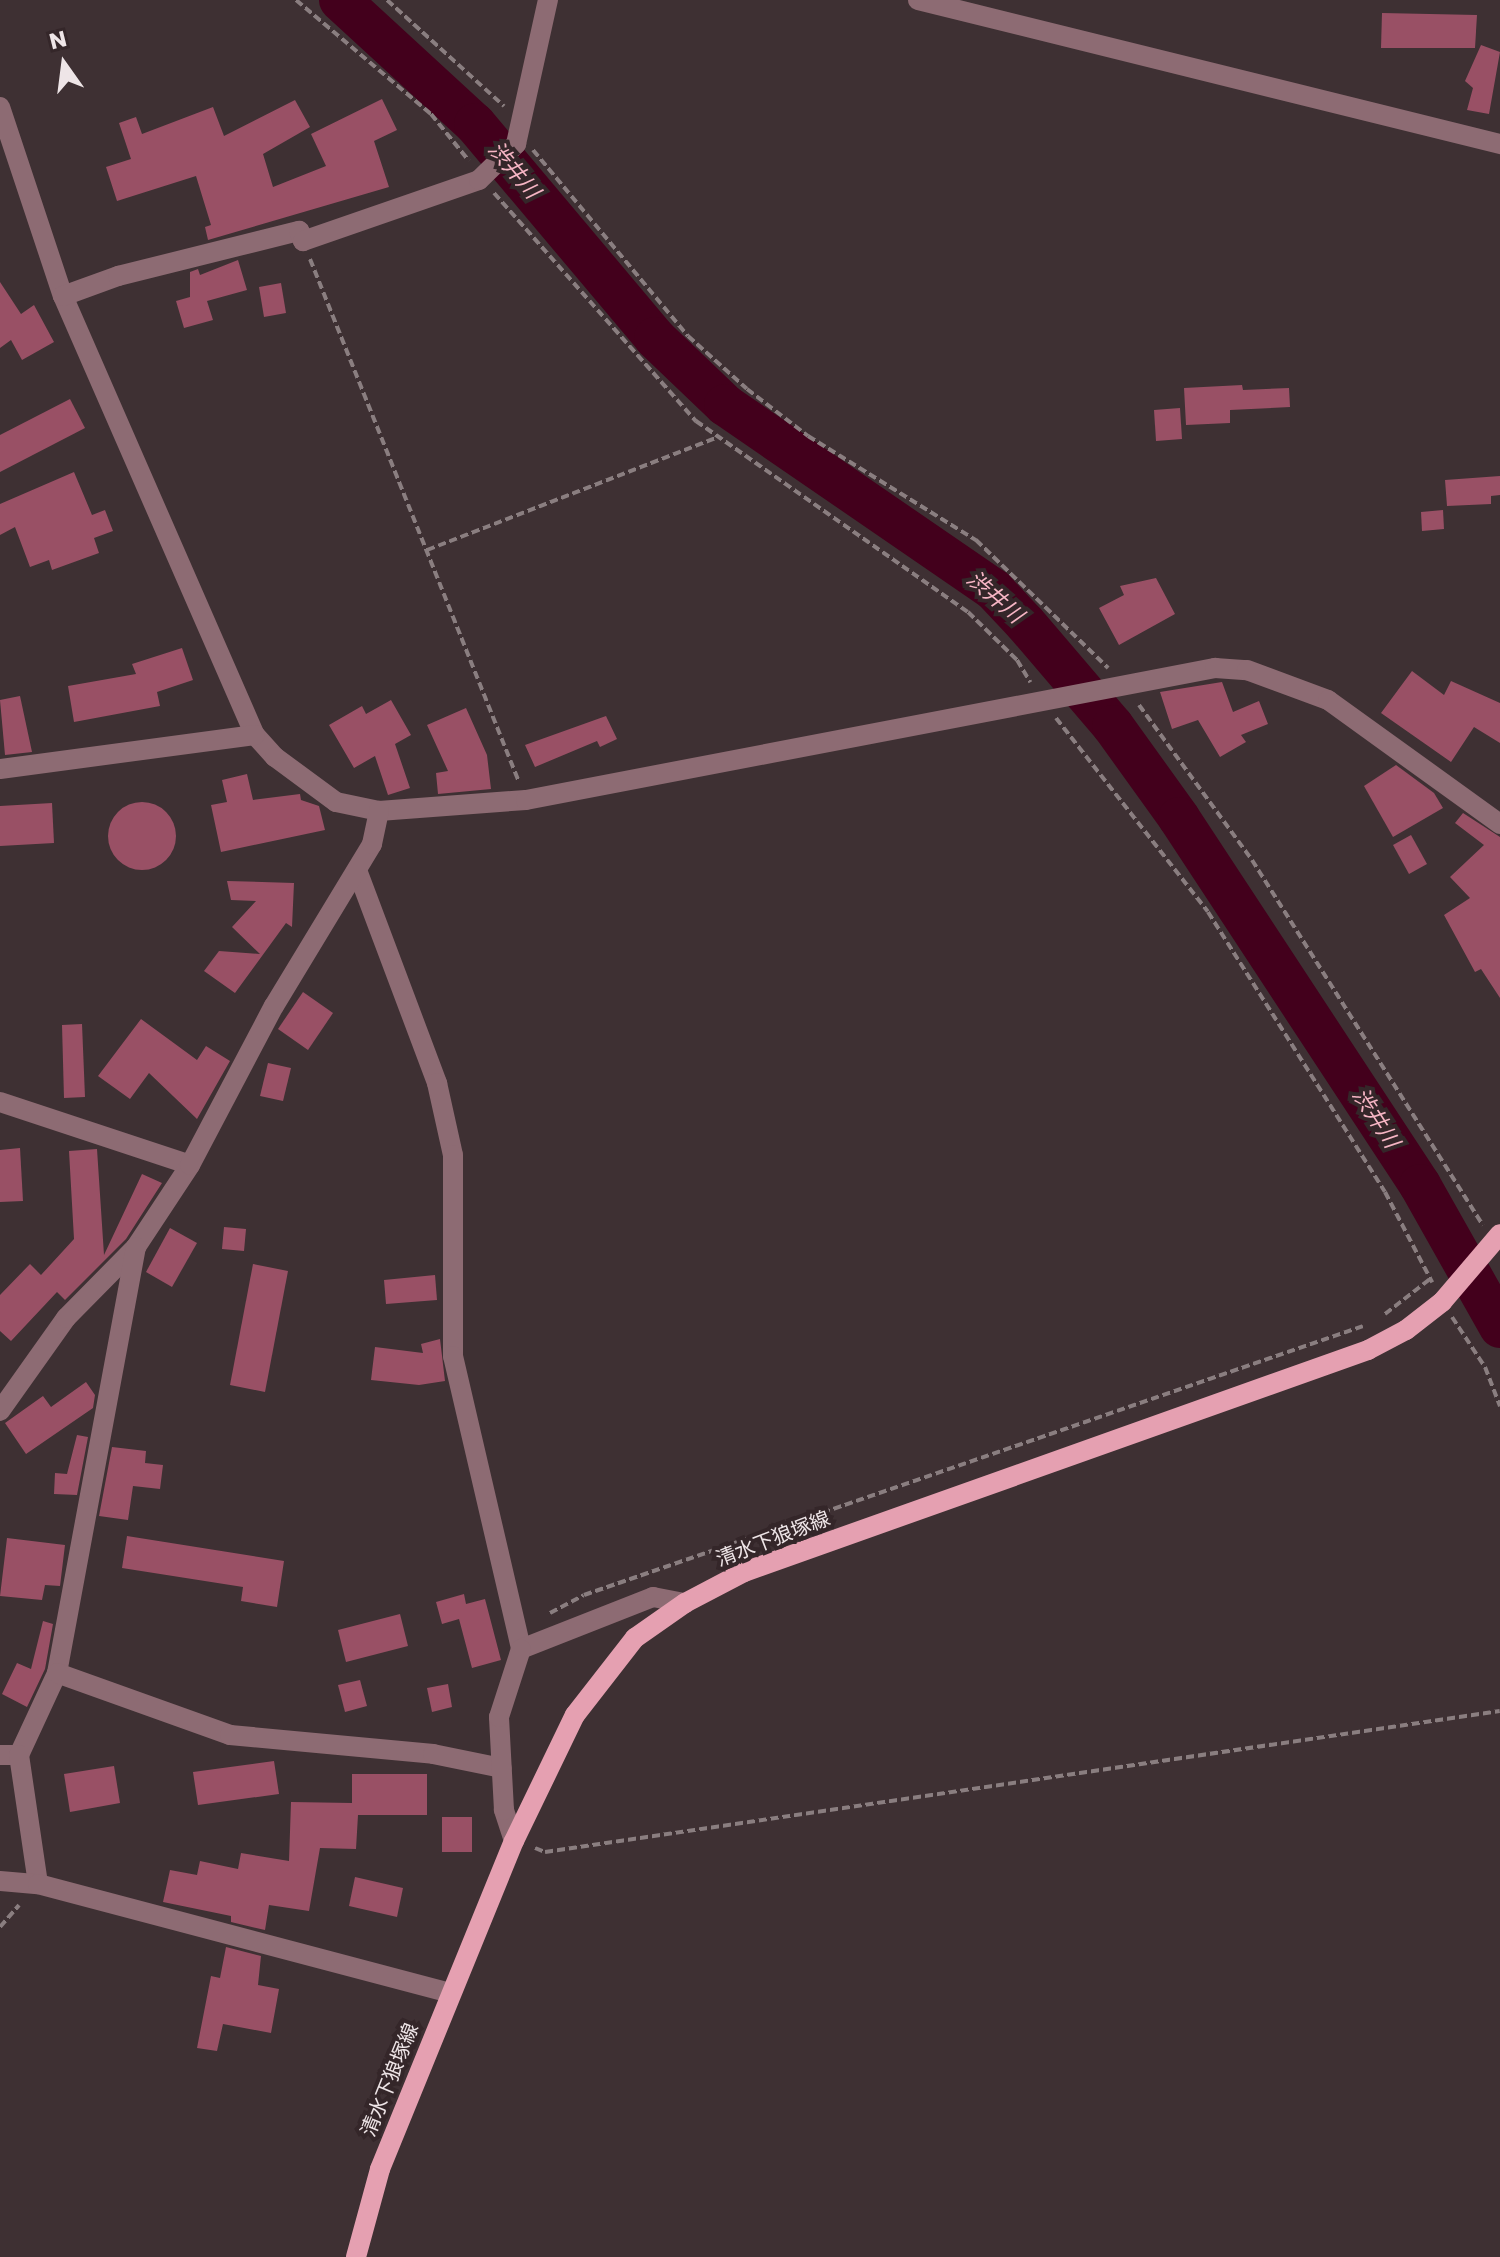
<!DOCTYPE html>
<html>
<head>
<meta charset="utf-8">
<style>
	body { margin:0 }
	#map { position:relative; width:1500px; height:2257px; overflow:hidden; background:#3e3033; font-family:Poppins,"Noto Sans JP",sans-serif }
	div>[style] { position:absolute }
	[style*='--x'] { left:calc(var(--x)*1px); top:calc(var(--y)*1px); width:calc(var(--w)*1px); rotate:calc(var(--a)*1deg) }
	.river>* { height:42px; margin:-21px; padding:0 21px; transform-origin:21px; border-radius:21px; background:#43001c }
	.building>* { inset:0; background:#995065 }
	.round { border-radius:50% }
	.path>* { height:4px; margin-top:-2px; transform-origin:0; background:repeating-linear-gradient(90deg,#8a7e80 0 8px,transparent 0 12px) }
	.minor>* { height:20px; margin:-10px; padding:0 10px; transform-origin:10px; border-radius:10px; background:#8d6b73 }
	.major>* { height:20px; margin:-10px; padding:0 10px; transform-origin:10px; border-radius:10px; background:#e5a0b1 }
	span { translate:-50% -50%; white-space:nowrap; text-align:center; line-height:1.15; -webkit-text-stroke:8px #342629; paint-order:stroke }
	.street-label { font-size:20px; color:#eee5e7 }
	.water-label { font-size:22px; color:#f6b5c4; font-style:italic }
	.north { position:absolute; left:24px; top:24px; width:80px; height:80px; -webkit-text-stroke:6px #342629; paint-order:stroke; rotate:346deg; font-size:22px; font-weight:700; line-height:32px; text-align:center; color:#eee5e7 }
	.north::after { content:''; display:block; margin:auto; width:28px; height:36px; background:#eee5e7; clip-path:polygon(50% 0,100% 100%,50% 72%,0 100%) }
</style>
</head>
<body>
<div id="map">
	<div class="river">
		<i style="--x:340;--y:0;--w:183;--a:42.6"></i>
		<i style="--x:475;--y:124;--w:280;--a:49.9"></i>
		<i style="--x:655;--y:338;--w:97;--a:43.7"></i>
		<i style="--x:725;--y:405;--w:326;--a:34.5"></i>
		<i style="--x:994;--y:590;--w:45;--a:46.8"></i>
		<i style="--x:1025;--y:623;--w:135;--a:49.5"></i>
		<i style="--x:1113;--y:726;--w:113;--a:54.3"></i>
		<i style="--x:1179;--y:818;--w:439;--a:56.7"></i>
		<i style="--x:1420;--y:1185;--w:163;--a:60.6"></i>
	</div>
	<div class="building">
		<i style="clip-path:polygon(1382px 13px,1477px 15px,1475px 48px,1381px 48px)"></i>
		<i style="clip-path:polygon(1481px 45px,1500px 52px,1489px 114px,1467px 110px,1473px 88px,1465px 81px)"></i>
		<i style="clip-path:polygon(382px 99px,397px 130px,374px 141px,389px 187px,208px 240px,205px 227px,211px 225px,196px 176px,117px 201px,106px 167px,131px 159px,119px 123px,136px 117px,142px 134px,213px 107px,224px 136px,295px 100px,310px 127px,263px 154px,273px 187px,326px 166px,311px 134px)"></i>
		<i style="clip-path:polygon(238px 260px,247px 290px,207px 301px,213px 320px,184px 328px,176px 301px,190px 297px,190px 272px,198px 269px,200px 275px)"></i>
		<i style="clip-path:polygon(0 282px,21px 314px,34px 305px,54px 342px,22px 360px,11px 340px,0 348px)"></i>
		<i style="clip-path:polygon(281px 283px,286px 313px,264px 317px,259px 287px)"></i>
		<i style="clip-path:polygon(1242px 385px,1243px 390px,1289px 388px,1290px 407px,1230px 410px,1230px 423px,1186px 425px,1184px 388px)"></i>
		<i style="clip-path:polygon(70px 399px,85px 428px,0 472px,0 435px)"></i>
		<i style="clip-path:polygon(1180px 408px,1182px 439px,1156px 441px,1154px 410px)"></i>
		<i style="clip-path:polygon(74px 472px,92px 515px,105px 510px,113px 531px,94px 538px,99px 553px,52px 570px,49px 560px,30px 567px,15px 527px,0 535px,0 504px)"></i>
		<i style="clip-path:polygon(1500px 476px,1500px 495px,1491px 496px,1491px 504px,1447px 506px,1445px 480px)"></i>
		<i style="clip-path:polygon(1443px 510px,1444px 529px,1422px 531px,1421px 512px)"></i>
		<i style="clip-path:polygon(1156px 578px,1175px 614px,1119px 645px,1099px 608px,1124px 595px,1120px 586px)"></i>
		<i style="clip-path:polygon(182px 648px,193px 680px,157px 692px,160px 706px,74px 722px,68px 686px,136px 674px,132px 664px)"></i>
		<i style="clip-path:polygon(1412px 671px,1444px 695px,1451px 681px,1500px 703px,1500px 743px,1474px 727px,1451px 762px,1381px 713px)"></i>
		<i style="clip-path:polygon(1222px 682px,1233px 712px,1259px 701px,1268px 724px,1241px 735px,1246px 742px,1220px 757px,1198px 720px,1172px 729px,1160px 692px)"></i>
		<i style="clip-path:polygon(20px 696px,32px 752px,5px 755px,0 700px)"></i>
		<i style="clip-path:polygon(391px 700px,411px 735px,395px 744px,410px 788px,388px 795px,375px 756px,354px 768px,329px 725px,362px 706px,366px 714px)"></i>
		<i style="clip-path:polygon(466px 708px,487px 755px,491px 789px,438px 794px,436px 773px,448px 771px,427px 725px)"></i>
		<i style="clip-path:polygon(606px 716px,617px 739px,600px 747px,597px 741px,535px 767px,525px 745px)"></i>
		<i style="clip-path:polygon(1396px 765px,1434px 793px,1443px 808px,1393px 837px,1364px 786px)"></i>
		<i style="clip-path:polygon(247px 774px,253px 800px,300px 794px,301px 800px,319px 806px,325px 830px,221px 852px,211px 805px,227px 802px,222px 780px)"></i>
		<i class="round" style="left:108px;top:802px;width:68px;height:68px"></i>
		<i style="clip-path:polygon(52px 803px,54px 843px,0 846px,0 806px)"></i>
		<i style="clip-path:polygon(1463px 813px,1500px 837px,1500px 998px,1481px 969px,1475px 972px,1444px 915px,1470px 898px,1450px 877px,1484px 845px,1455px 823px)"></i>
		<i style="clip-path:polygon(1411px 835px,1427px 864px,1409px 874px,1393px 845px)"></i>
		<i style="clip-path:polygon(227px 881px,294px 883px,292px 927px,286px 923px,235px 993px,204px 971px,219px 951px,260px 954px,232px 927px,256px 901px,231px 900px)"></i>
		<i style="clip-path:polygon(303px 992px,333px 1013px,308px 1050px,278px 1029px)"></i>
		<i style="clip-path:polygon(141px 1019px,197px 1060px,206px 1046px,230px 1061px,197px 1119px,149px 1073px,130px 1099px,98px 1076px)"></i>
		<i style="clip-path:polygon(82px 1024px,85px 1097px,64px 1098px,62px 1025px)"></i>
		<i style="clip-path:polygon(268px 1063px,291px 1068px,283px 1101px,260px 1096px)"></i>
		<i style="clip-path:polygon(20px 1148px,23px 1201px,0 1202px,0 1150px)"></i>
		<i style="clip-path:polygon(97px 1149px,104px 1255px,142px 1174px,162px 1183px,126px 1239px,65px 1300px,57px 1292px,11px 1341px,0 1331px,0 1295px,30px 1264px,41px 1275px,74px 1239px,69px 1151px)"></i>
		<i style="clip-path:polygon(224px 1227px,246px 1229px,244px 1251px,222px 1249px)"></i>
		<i style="clip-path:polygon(170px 1228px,197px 1243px,172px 1287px,146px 1272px)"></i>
		<i style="clip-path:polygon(253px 1264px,288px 1271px,265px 1392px,230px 1385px)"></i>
		<i style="clip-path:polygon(435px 1275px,437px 1300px,386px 1304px,384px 1280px)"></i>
		<i style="clip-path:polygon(440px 1339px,445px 1381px,419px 1385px,371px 1380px,375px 1347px,423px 1353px,421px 1344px)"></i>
		<i style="clip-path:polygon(86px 1382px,95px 1395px,93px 1408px,26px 1454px,5px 1423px,43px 1396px,51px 1407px)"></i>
		<i style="clip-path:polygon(77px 1435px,88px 1437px,77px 1495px,54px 1494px,55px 1473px,67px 1474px)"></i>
		<i style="clip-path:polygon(112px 1447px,146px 1451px,145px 1463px,163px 1465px,160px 1489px,133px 1486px,128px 1520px,99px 1516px)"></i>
		<i style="clip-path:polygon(127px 1536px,284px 1561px,277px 1607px,241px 1601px,243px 1587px,122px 1568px)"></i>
		<i style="clip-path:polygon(7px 1538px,65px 1545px,60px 1586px,45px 1585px,42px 1600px,0 1596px)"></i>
		<i style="clip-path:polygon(464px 1594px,466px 1604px,485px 1599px,501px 1660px,472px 1668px,459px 1619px,442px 1624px,436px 1602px)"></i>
		<i style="clip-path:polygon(400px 1614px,408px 1646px,346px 1662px,338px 1630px)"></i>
		<i style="clip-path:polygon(43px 1621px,53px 1624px,45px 1669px,27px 1707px,2px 1694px,17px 1663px,31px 1669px)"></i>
		<i style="clip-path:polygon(360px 1680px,367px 1706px,345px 1712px,338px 1685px)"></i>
		<i style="clip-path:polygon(448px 1684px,452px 1707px,432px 1712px,427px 1688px)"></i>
		<i style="clip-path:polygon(274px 1761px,279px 1794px,198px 1805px,193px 1772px)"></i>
		<i style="clip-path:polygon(114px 1766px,120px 1803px,70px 1812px,64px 1774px)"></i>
		<i style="clip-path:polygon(352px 1774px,427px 1774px,427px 1815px,358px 1815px,356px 1849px,320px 1848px,309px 1911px,269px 1905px,265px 1930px,231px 1922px,231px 1916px,163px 1902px,170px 1870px,197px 1875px,200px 1861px,238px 1869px,241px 1853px,289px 1861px,291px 1802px,352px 1803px)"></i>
		<i style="clip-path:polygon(442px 1817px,472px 1817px,472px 1852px,442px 1852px)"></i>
		<i style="clip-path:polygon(355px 1877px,403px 1888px,397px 1917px,349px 1906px)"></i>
		<i style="clip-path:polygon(226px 1947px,261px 1956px,258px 1985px,279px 1989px,271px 2033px,223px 2024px,217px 2051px,197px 2048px,211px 1976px,220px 1978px)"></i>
	</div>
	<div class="path">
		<i style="--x:296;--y:0;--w:177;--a:40.2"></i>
		<i style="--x:431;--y:114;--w:60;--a:51"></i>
		<i style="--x:387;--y:0;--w:158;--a:42.2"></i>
		<i style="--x:533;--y:150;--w:242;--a:50.2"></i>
		<i style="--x:688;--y:336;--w:79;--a:41.9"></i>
		<i style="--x:747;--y:389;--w:77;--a:37.6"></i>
		<i style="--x:808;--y:436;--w:198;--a:31.8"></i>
		<i style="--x:976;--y:540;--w:184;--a:44.1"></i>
		<i style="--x:494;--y:193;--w:305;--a:48.5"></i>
		<i style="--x:696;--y:421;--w:332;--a:35.1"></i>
		<i style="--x:968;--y:612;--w:69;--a:44.4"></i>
		<i style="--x:1017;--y:660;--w:26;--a:59"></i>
		<i style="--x:310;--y:259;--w:563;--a:68.22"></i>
		<i style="--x:427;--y:550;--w:312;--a:-21.2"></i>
		<i style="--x:1139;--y:705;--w:192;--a:53.9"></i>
		<i style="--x:1252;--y:860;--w:432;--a:57.7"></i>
		<i style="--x:1056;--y:718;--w:246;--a:51.9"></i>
		<i style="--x:1208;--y:912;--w:331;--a:57.7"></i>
		<i style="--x:1385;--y:1192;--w:102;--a:62.4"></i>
		<i style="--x:1385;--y:1314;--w:57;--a:-37.9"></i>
		<i style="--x:1452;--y:1317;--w:60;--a:56.6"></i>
		<i style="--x:1485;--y:1367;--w:42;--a:69"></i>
		<i style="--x:550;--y:1613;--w:38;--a:-28"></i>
		<i style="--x:584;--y:1595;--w:824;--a:-19.05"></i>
		<i style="--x:535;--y:1848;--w:11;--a:22"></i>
		<i style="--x:545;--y:1852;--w:965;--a:-8.4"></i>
		<i style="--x:0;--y:1927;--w:29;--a:-49"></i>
	</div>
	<div class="minor">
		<i style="--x:918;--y:0;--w:600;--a:13.9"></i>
		<i style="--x:0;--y:107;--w:199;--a:71.6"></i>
		<i style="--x:63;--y:296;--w:479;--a:66.4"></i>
		<i style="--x:255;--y:735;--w:30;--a:48"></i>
		<i style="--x:275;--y:757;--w:76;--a:36.4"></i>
		<i style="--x:336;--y:802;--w:44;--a:11.8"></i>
		<i style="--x:379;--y:811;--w:147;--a:-4.3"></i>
		<i style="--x:526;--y:800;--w:702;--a:-10.85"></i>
		<i style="--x:1215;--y:668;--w:32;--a:4"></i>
		<i style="--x:1247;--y:670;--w:86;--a:20.3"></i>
		<i style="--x:1328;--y:700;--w:212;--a:35.8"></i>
		<i style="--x:63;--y:296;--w:59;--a:-20"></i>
		<i style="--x:118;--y:276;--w:187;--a:-14"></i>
		<i style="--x:299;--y:231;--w:11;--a:68"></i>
		<i style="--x:303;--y:241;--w:186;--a:-19.1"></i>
		<i style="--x:479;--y:180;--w:52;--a:-44.2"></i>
		<i style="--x:516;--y:144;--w:148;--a:-77.5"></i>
		<i style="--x:0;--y:769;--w:257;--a:-7.6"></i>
		<i style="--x:357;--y:870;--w:228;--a:69.4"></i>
		<i style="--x:437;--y:1083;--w:74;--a:77.5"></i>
		<i style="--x:453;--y:1155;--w:201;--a:90"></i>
		<i style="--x:453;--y:1356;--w:301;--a:76.9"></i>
		<i style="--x:521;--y:1649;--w:142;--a:-21.5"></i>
		<i style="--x:653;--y:1597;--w:33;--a:11"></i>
		<i style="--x:0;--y:1102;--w:200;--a:18.3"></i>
		<i style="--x:0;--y:1411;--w:114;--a:-54.6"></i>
		<i style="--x:66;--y:1318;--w:100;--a:-45.4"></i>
		<i style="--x:136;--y:1247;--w:98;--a:-56.6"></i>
		<i style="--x:190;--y:1165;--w:180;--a:-62.2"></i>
		<i style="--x:274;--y:1006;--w:189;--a:-58.8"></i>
		<i style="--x:372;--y:844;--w:34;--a:-78"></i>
		<i style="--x:57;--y:1673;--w:433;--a:-79.5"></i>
		<i style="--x:0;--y:1755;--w:19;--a:0"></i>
		<i style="--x:19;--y:1755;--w:90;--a:-65.1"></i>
		<i style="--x:57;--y:1673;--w:184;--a:19.7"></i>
		<i style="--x:230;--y:1735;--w:204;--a:5.3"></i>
		<i style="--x:433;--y:1754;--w:70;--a:11.5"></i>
		<i style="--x:19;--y:1755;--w:130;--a:81.6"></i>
		<i style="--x:514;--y:1841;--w:33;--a:-108"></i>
		<i style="--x:504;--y:1810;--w:93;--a:-93.1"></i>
		<i style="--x:499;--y:1717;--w:71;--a:-72.1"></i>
		<i style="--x:0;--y:1881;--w:38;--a:5"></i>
		<i style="--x:38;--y:1884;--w:427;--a:14.8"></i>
	</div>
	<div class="major">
		<i style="--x:356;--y:2257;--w:91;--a:-74.7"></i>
		<i style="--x:380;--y:2169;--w:354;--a:-67.8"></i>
		<i style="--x:514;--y:1841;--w:140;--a:-64.2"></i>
		<i style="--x:575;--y:1715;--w:98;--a:-52.1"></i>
		<i style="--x:635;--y:1638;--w:61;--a:-35"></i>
		<i style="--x:685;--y:1603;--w:67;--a:-27.7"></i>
		<i style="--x:744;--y:1572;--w:662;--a:-19.58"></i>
		<i style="--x:1368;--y:1350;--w:43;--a:-27.8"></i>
		<i style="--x:1406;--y:1330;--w:46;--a:-37.9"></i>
		<i style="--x:1442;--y:1302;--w:89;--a:-49.5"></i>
	</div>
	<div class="street-label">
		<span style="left:773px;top:1539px;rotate:-21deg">清水下狼塚線</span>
		<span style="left:390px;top:2080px;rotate:-68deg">清水下狼塚線</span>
	</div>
	<div class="water-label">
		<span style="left:514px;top:170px;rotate:50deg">渋井川</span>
		<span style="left:995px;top:597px;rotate:41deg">渋井川</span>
		<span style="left:1376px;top:1118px;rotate:57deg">渋井川</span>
	</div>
	<div class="north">N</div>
</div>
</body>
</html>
